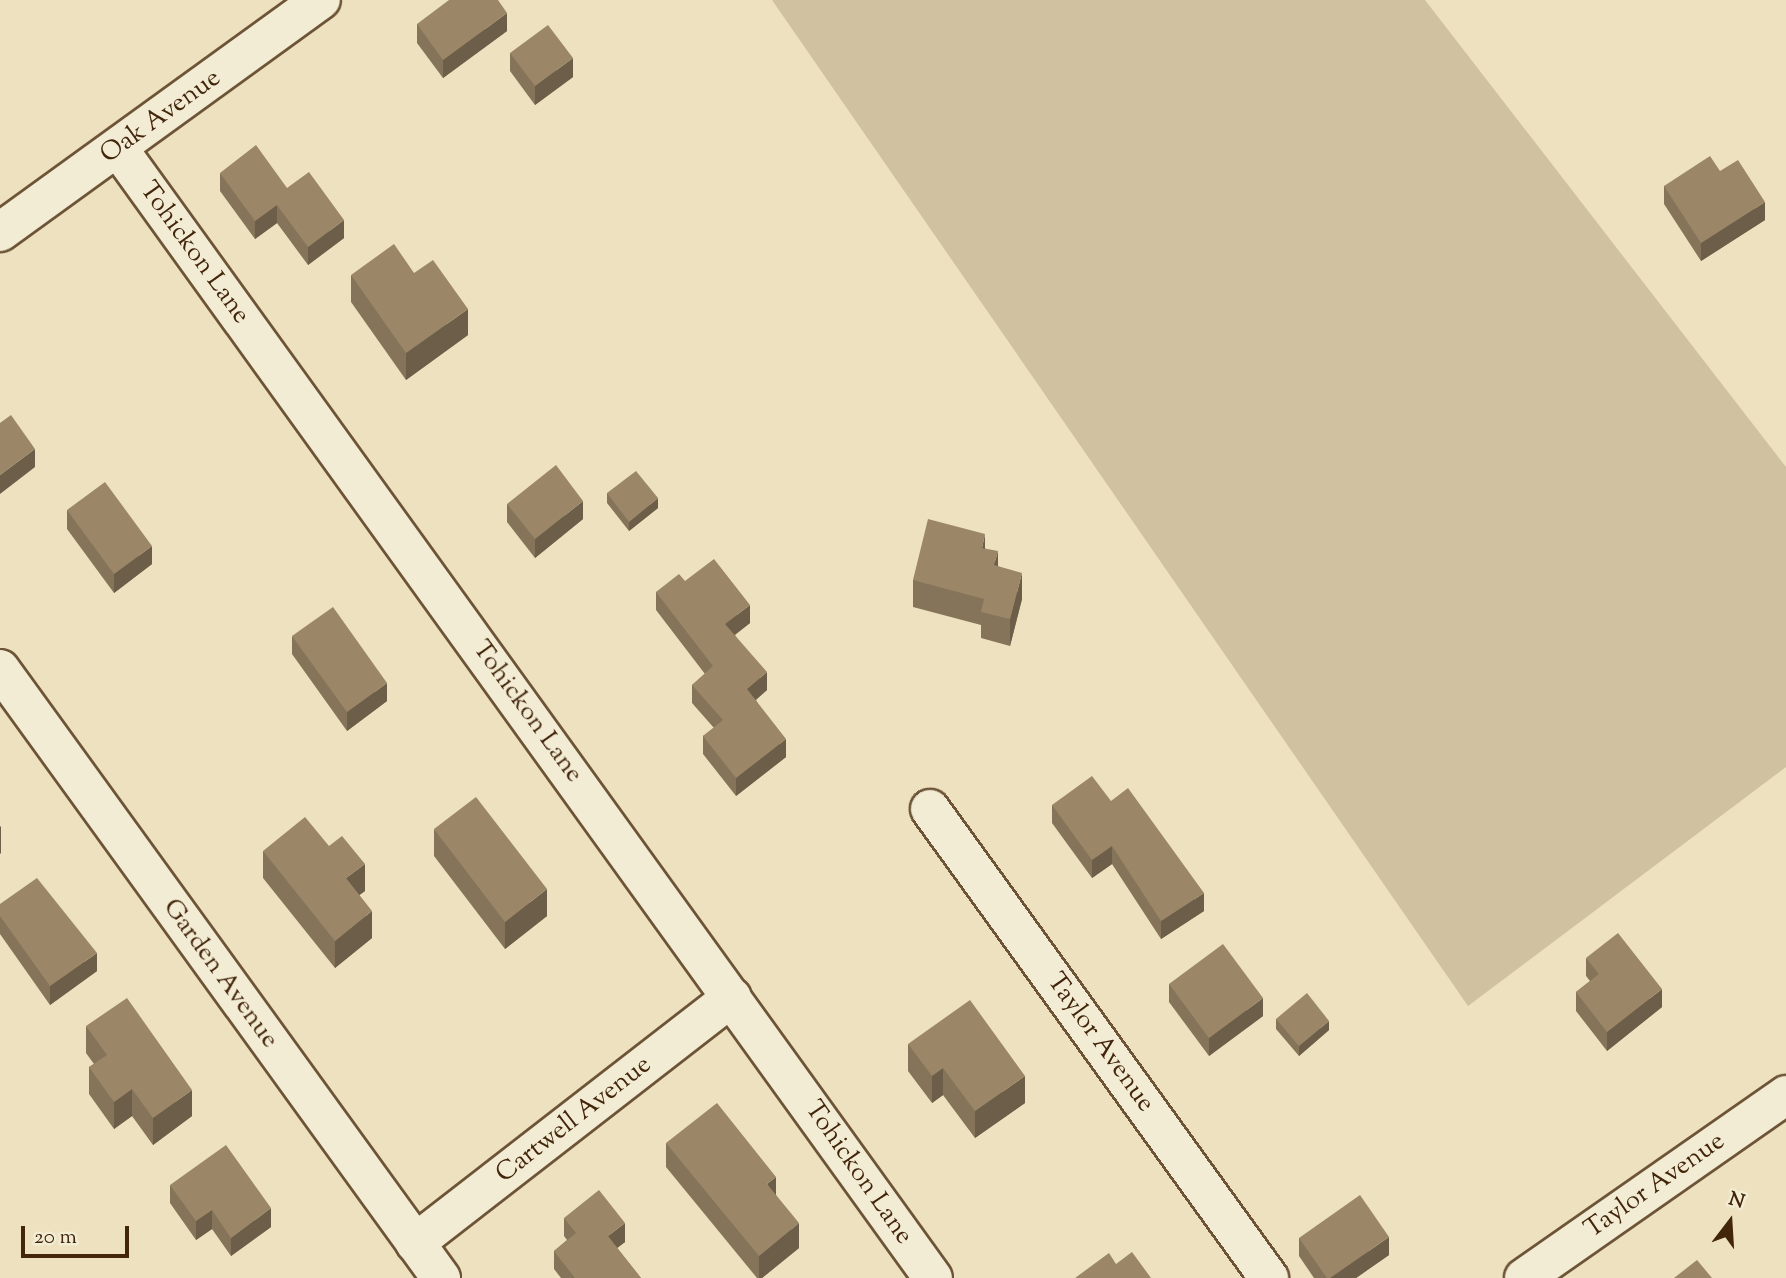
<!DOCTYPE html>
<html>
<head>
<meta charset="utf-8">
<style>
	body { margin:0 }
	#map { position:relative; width:1786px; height:1278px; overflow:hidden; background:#ede1bf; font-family:"Sorts Mill Goudy",serif }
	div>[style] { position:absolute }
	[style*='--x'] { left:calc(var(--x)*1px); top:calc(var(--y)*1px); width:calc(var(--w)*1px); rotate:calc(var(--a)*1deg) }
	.green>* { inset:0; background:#d0c1a0 }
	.roads { filter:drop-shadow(2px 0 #6d5437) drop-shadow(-2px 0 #6d5437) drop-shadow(0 2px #6d5437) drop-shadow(0 -2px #6d5437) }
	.minor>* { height:38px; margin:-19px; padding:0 19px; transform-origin:19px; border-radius:19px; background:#f3ecd5 }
	.wall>* { inset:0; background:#857459 }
	.shaded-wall>* { inset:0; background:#6c5e49 }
	.building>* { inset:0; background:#9b8768 }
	span { translate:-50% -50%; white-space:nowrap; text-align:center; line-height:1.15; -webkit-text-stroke:5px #f3ecd5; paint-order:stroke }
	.street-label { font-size:26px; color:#42250a }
	.north { position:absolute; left:1695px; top:1187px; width:70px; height:70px; -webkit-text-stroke:5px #f3ecd5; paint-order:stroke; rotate:17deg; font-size:19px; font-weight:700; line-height:28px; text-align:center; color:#42250a }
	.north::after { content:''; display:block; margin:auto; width:24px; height:32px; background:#42250a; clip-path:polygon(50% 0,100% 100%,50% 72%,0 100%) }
	.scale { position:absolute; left:21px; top:1226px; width:108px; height:32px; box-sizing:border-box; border:4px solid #42250a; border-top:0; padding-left:9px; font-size:21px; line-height:24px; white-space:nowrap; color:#42250a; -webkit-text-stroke:5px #f3ecd5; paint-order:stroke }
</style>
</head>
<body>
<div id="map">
	<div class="green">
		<i style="clip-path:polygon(772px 0,1425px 0,1786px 467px,1786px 767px,1468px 1006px)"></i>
	</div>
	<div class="roads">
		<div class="minor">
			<i style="--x:118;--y:148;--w:1393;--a:54.2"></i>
			<i style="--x:0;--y:232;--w:396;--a:-35.9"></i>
			<i style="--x:0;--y:669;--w:752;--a:54.09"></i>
			<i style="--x:930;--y:809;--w:579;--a:54.14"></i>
			<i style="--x:415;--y:1243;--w:401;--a:-37.8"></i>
			<i style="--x:1524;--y:1278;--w:320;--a:-34.9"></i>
		</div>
	</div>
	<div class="wall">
		<i style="clip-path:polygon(417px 24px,507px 31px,443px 78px,417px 43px)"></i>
		<i style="clip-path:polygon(510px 53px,573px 77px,535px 105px,510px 71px)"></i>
		<i style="clip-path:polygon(1720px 171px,1765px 220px,1701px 261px,1664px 204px,1664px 186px)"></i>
		<i style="clip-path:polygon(220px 173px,344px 238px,308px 265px,277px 223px,255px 239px,220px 191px)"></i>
		<i style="clip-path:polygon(351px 275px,468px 335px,406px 380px,351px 302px)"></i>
		<i style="clip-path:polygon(607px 493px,658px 508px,629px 531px,607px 503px)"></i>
		<i style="clip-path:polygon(507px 504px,583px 519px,535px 558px,507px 522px)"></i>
		<i style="clip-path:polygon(67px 510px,152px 564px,114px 593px,67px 529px)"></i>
		<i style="clip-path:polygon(985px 548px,1022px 599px,1010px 646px,981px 638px,981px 625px,913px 607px,913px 580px)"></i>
		<i style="clip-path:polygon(685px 581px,750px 623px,735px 635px,767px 690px,756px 700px,786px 757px,736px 796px,703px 754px,703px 736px,714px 728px,692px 703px,692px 685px,705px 674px,656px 610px,656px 592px)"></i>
		<i style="clip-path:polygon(292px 636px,387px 701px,347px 731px,292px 654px)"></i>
		<i style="clip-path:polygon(1111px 801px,1204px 911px,1161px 939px,1112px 864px,1092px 878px,1052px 823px,1052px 805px)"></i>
		<i style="clip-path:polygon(434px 829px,547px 916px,505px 949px,434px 856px)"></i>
		<i style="clip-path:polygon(263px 851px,365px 891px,359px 895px,372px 938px,335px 968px,263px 878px)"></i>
		<i style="clip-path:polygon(0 904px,97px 971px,50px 1005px,0 934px)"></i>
		<i style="clip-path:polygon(1586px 958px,1662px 1007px,1607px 1051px,1576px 1011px,1576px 992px,1590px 981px,1586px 976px)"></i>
		<i style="clip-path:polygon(1169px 984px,1263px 1016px,1209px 1056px,1169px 1002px)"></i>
		<i style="clip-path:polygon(1276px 1019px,1329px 1030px,1299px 1056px,1276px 1029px)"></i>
		<i style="clip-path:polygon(86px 1026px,192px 1116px,153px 1145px,132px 1116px,114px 1129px,89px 1094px,89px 1067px,94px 1064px,86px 1053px)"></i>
		<i style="clip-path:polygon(908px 1044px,1025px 1103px,975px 1138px,943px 1095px,932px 1103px,908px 1071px)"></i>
		<i style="clip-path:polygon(666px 1143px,776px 1195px,799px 1248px,762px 1278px,757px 1278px,666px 1167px)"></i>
		<i style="clip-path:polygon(170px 1185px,271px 1227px,231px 1256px,212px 1229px,196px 1240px,170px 1203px)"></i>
		<i style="clip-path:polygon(564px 1218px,625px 1242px,617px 1248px,641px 1278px,561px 1278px,554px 1269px,554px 1251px,567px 1240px,564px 1236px)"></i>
		<i style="clip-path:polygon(1299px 1238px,1389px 1255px,1356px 1278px,1314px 1278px,1299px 1256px)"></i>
	</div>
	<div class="shaded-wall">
		<i style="clip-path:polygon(507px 13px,507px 31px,443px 78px,443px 60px)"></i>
		<i style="clip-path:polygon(573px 58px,573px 77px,535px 105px,535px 86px)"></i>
		<i style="clip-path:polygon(1765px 202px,1765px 220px,1701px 261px,1701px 243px)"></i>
		<i style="clip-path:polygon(277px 205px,277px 223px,255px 239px,255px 221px)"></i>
		<i style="clip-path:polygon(344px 220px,344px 238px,308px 265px,308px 247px)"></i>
		<i style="clip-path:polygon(468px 309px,468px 335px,406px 380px,406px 353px)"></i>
		<i style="clip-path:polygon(35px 449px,35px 467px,0 494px,0 475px)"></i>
		<i style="clip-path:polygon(658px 498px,658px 508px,629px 531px,629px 522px)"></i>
		<i style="clip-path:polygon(583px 501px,583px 519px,535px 558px,535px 539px)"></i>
		<i style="clip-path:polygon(985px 534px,985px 560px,982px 548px)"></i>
		<i style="clip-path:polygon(152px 546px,152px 564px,114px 593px,114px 574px)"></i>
		<i style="clip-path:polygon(998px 551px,998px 578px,994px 565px)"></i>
		<i style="clip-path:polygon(1022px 573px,1022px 599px,1010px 646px,1010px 619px)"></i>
		<i style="clip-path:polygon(750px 605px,750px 623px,725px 642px,725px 624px)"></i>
		<i style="clip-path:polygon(767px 672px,767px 690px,747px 707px,747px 689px)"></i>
		<i style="clip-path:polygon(387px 683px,387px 701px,347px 731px,347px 712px)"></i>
		<i style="clip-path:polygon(786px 739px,786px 757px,736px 796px,736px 778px)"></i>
		<i style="clip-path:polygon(1px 826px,1px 853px,0 854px,0 827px)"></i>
		<i style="clip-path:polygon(1112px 846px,1112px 864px,1092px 878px,1092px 860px)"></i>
		<i style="clip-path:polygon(365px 864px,365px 891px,346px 905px,346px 878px)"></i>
		<i style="clip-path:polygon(547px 889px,547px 916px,505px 949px,505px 922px)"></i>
		<i style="clip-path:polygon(1204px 893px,1204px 911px,1161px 939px,1161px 921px)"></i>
		<i style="clip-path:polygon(372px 911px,372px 938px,335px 968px,335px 941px)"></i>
		<i style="clip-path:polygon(97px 953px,97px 971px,50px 1005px,50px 986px)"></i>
		<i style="clip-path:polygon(1662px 989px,1662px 1007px,1607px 1051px,1607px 1032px)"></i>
		<i style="clip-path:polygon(1263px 998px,1263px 1016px,1209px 1056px,1209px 1038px)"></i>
		<i style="clip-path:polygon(1329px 1021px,1329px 1030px,1299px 1056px,1299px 1046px)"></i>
		<i style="clip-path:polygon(943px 1068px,943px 1095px,932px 1103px,932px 1076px)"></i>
		<i style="clip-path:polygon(1025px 1076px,1025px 1103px,975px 1138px,975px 1111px)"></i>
		<i style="clip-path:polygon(132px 1089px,132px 1116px,114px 1129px,114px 1102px)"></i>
		<i style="clip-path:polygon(192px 1090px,192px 1116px,153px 1145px,153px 1118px)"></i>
		<i style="clip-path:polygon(776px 1177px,776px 1201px,767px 1184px)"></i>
		<i style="clip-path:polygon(271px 1208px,271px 1227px,231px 1256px,231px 1238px)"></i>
		<i style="clip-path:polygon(212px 1210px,212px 1229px,196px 1240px,196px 1221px)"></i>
		<i style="clip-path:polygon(625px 1223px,625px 1242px,608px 1255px,608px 1236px)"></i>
		<i style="clip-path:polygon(799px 1223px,799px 1248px,762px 1278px,759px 1278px,759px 1256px)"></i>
		<i style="clip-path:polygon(1389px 1237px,1389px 1255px,1356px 1278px,1330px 1278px)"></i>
	</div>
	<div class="building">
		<i style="clip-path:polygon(449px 0,498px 0,507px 13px,443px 60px,417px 24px)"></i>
		<i style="clip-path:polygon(548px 25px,573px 58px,535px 86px,510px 53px)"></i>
		<i style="clip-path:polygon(256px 145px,287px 188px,309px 172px,344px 220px,308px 247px,277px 205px,255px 221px,220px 173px)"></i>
		<i style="clip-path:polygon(1710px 156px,1720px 171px,1738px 160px,1765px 202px,1701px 243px,1664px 186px)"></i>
		<i style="clip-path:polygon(394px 244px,414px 273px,433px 260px,468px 309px,406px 353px,351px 275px)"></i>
		<i style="clip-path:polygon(11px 415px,35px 449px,0 475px,0 423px)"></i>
		<i style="clip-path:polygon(556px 465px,583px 501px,535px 539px,507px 504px)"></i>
		<i style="clip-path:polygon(636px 471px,658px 498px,629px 522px,607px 493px)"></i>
		<i style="clip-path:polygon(105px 482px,152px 546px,114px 574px,67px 510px)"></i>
		<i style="clip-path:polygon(928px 519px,985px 534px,982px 548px,998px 551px,994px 565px,1022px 573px,1010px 619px,981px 612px,984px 599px,913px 580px)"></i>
		<i style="clip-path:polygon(714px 559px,750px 605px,725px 624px,767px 672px,747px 689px,786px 739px,736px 778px,703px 736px,723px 720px,692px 685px,713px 666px,656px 592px,679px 574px,685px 581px)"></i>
		<i style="clip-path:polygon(333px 607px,387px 683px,347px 712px,292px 636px)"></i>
		<i style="clip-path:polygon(1092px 776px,1111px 801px,1128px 788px,1204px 893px,1161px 921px,1112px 846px,1092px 860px,1052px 805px)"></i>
		<i style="clip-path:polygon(476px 797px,547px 889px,505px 922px,434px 829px)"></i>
		<i style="clip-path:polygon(305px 817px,329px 846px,342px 836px,365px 864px,346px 878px,372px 911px,335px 941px,263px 851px)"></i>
		<i style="clip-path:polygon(37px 878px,97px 953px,50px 986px,0 916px,0 904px)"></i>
		<i style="clip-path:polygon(1618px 933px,1662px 989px,1607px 1032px,1576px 992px,1599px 974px,1586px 958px)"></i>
		<i style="clip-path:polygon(1223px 944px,1263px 998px,1209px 1038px,1169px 984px)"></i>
		<i style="clip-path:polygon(1307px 993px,1329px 1021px,1299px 1046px,1276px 1019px)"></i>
		<i style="clip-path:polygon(127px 998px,192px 1090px,153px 1118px,132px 1089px,114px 1102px,89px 1067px,107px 1055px,86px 1026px)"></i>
		<i style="clip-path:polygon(970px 1000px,1025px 1076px,975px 1111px,943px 1068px,932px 1076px,908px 1044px)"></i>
		<i style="clip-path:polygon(717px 1103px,776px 1177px,767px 1184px,799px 1223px,759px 1256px,666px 1143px)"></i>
		<i style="clip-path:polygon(226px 1145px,271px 1208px,231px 1238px,212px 1210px,196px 1221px,170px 1185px)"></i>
		<i style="clip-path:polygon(599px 1190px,625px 1223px,608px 1236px,641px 1278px,575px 1278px,554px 1251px,576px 1233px,564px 1218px)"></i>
		<i style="clip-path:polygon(1360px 1195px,1389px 1237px,1330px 1278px,1327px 1278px,1299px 1238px)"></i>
		<i style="clip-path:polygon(1132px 1252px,1151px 1278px,1075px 1278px,1109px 1253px,1116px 1264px)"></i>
		<i style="clip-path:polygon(1697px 1260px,1712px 1278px,1674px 1278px)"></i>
	</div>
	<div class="street-label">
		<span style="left:161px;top:117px;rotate:-36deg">Oak Avenue</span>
		<span style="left:194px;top:253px;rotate:54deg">Tohickon Lane</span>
		<span style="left:527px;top:712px;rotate:54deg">Tohickon Lane</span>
		<span style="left:220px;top:974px;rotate:54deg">Garden Avenue</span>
		<span style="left:1100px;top:1043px;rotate:54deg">Taylor Avenue</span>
		<span style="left:574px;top:1120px;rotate:-38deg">Cartwell Avenue</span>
		<span style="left:858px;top:1173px;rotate:55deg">Tohickon Lane</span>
		<span style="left:1655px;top:1186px;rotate:-35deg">Taylor Avenue</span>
	</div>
	<div class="north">N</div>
	<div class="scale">20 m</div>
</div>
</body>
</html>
